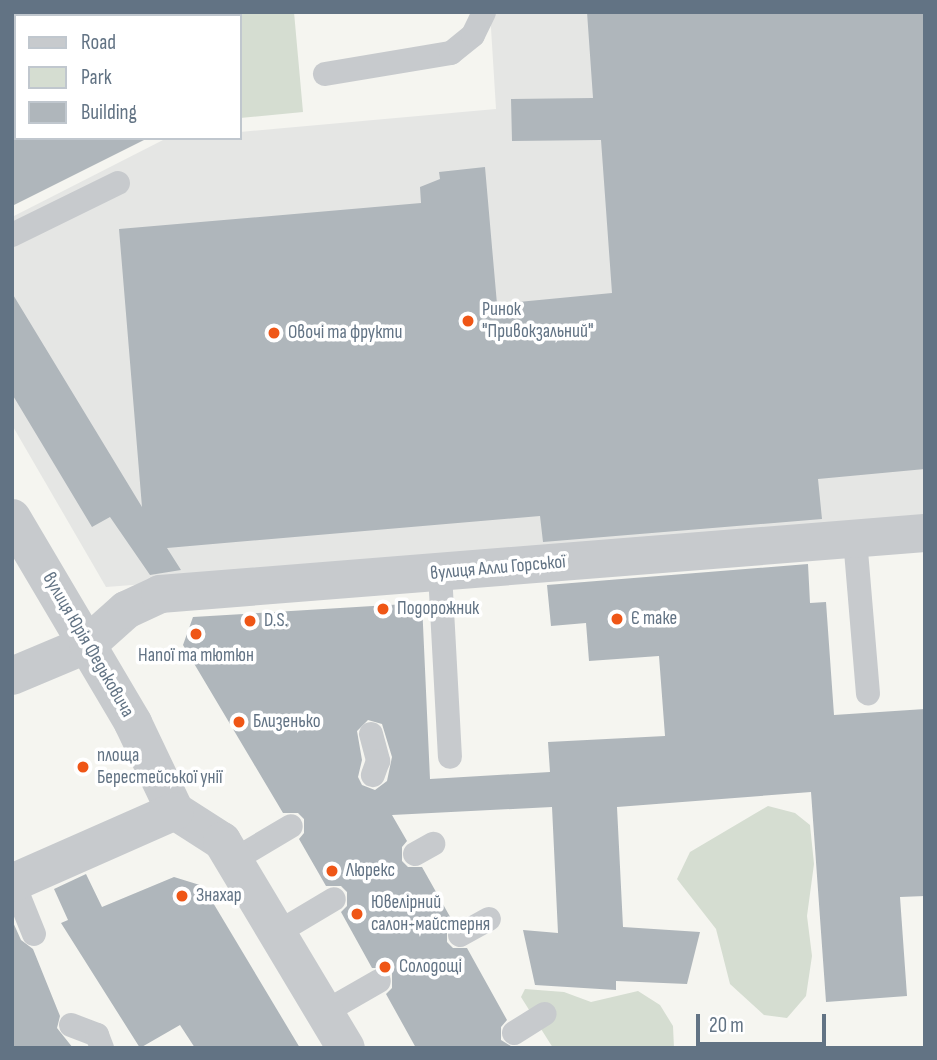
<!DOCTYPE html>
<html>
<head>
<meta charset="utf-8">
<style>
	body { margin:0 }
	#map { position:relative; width:937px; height:1060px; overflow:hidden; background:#f5f5f0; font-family:"Sofia Sans Condensed",sans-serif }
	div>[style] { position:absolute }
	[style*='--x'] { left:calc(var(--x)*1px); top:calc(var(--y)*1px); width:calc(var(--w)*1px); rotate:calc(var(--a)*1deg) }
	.built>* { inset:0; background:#e5e6e4 }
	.green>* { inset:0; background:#d5ddd1 }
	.building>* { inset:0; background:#afb6bb }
	.lane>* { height:24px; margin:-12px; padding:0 12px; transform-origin:12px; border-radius:12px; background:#c7cacd }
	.street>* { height:38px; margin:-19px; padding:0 19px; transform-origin:19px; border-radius:19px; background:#c7cacd }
	.dots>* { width:19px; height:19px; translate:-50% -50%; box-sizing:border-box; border:4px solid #fff; border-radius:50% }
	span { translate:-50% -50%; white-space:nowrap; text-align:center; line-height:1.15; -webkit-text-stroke:7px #fff; paint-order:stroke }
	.poi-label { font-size:19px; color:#627384 }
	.left { translate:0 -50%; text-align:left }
	.street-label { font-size:19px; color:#627384 }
	.frame { position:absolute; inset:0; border:14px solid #627384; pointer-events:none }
	.legend { position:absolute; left:14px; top:14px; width:228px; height:126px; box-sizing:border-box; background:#fff; border:2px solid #c0c7ce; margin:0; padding:9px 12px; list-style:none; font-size:21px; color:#627384 }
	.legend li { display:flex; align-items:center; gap:14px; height:35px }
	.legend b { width:35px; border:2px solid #c0c7ce }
	.scale { position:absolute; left:696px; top:1014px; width:130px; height:32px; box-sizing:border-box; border:4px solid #627384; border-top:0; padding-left:9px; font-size:21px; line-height:24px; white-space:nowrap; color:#627384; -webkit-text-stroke:5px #fff; paint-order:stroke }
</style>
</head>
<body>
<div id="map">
	<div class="built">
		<i style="clip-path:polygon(490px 12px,925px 12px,925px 524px,106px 587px,12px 425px,12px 217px,165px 139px,240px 138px,240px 132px,496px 109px)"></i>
	</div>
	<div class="green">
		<i style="clip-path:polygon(163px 12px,294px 12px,303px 112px,240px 118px,240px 16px)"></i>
		<i style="clip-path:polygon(768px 806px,795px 813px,810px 825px,814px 864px,807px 916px,812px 956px,806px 996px,787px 1018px,764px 1015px,730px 984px,716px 929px,677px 879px,690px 852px)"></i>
		<i style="clip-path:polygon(525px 989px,564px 992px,591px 1002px,638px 991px,660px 1005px,673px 1026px,674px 1048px,553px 1048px,521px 997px)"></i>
	</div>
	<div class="building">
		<i style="clip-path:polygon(587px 12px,925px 12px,925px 469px,818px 479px,822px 519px,543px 542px,540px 516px,167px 548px,181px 570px,150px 575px,110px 517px,92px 527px,12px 394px,12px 293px,142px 507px,119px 229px,421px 203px,420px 187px,440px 179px,439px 172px,485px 167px,497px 304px,612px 293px,601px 140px,512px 141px,511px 99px,593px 98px)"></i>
		<i style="clip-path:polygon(12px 138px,148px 138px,12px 206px)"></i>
		<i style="clip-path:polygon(evenodd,808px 564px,810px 603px,826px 602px,834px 715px,925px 709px,925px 896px,900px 897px,907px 996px,826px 1002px,811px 792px,617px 807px,623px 927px,700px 932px,687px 984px,616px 981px,616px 990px,535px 985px,523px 930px,558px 933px,552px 807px,392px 815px,407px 841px,402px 847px,402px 861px,408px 867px,422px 867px,453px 922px,447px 928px,447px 942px,453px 948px,467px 948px,507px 1020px,501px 1027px,501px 1040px,514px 1048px,416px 1048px,386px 994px,392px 988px,392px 974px,386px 968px,372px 968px,341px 912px,347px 906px,347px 892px,341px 886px,326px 886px,299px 839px,304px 833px,304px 819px,298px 813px,283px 813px,183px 645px,193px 617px,422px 603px,430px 779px,550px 772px,548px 742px,665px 736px,659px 656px,589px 661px,586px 623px,551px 626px,547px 585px,808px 564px,368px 720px,382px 724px,392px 757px,387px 781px,375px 790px,362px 785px,358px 777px,362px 760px,357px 731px,368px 720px)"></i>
		<i style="clip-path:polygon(86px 874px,102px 907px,174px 877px,203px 886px,300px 1048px,195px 1048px,180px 1025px,140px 1048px,61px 923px,68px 920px,54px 889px)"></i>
		<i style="clip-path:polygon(12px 920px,21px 940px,33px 949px,60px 1016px,57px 1028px,73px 1048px,12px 1048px)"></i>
	</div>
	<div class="lane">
		<i style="--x:325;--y:74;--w:128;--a:-9.5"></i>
		<i style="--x:451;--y:53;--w:28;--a:-39"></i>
		<i style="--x:473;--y:35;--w:25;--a:-64"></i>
		<i style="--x:12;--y:235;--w:118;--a:-26.1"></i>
		<i style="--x:855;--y:539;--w:155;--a:85.2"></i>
		<i style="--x:440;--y:573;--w:184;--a:86.9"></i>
		<i style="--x:371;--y:734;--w:28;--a:75"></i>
		<i style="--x:378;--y:761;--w:15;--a:110"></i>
		<i style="--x:415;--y:854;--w:21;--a:-29"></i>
		<i style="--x:234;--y:860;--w:66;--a:-30.8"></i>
		<i style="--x:13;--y:882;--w:56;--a:68"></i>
		<i style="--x:277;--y:933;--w:66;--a:-30.8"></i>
		<i style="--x:460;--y:935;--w:33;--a:-29"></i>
		<i style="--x:325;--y:1012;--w:62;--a:-29.9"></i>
		<i style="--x:71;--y:1025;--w:28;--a:21"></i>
		<i style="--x:97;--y:1035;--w:14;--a:69"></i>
		<i style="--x:514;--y:1033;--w:36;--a:-32"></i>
	</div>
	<div class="street">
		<i style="--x:12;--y:518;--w:238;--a:59.4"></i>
		<i style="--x:133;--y:723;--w:98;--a:64.5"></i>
		<i style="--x:175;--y:811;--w:56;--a:32.6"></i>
		<i style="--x:222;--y:841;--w:241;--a:59.1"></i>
		<i style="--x:12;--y:676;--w:82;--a:-22.8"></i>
		<i style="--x:88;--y:644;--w:51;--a:-41.8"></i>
		<i style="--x:126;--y:610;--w:38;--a:-25"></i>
		<i style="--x:160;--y:594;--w:767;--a:-4.56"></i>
		<i style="--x:12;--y:883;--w:178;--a:-23.8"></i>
	</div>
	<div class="dots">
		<i style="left:468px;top:321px;background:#ef5616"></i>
		<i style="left:274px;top:333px;background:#ef5616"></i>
		<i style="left:383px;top:609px;background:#ef5616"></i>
		<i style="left:617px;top:619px;background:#ef5616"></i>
		<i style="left:250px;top:621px;background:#ef5616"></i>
		<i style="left:196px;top:634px;background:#ef5616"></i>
		<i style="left:239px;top:722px;background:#ef5616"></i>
		<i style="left:83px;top:767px;background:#ef5616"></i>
		<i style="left:332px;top:871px;background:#ef5616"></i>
		<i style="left:182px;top:896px;background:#ef5616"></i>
		<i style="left:357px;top:914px;background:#ef5616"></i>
		<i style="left:385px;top:967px;background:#ef5616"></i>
	</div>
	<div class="poi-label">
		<span class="left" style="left:482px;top:321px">Ринок<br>"Привокзальний"</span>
		<span class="left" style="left:288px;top:333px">Овочі та фрукти</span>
		<span class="left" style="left:397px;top:609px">Подорожник</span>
		<span class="left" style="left:631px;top:619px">Є таке</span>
		<span class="left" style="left:264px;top:621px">D.S.</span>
		<span style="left:196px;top:656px">Напої та тютюн</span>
		<span class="left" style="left:253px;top:722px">Близенько</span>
		<span class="left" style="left:97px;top:767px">площа<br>Берестейської унії</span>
		<span class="left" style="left:346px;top:871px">Люрекс</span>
		<span class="left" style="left:196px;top:896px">Знахар</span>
		<span class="left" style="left:371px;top:914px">Ювелірний<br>салон-майстерня</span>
		<span class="left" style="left:399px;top:967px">Солодощі</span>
	</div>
	<div class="street-label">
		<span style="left:498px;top:568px;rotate:-5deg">вулиця Алли Горської</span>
		<span style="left:88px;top:645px;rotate:60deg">вулиця Юрія Федьковича</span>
	</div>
	<div class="frame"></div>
	<ul class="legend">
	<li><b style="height:9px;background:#c7cacd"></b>Road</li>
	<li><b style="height:19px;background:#d5ddd1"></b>Park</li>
	<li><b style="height:19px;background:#afb6bb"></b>Building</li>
	</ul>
	<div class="scale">20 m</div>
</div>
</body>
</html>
